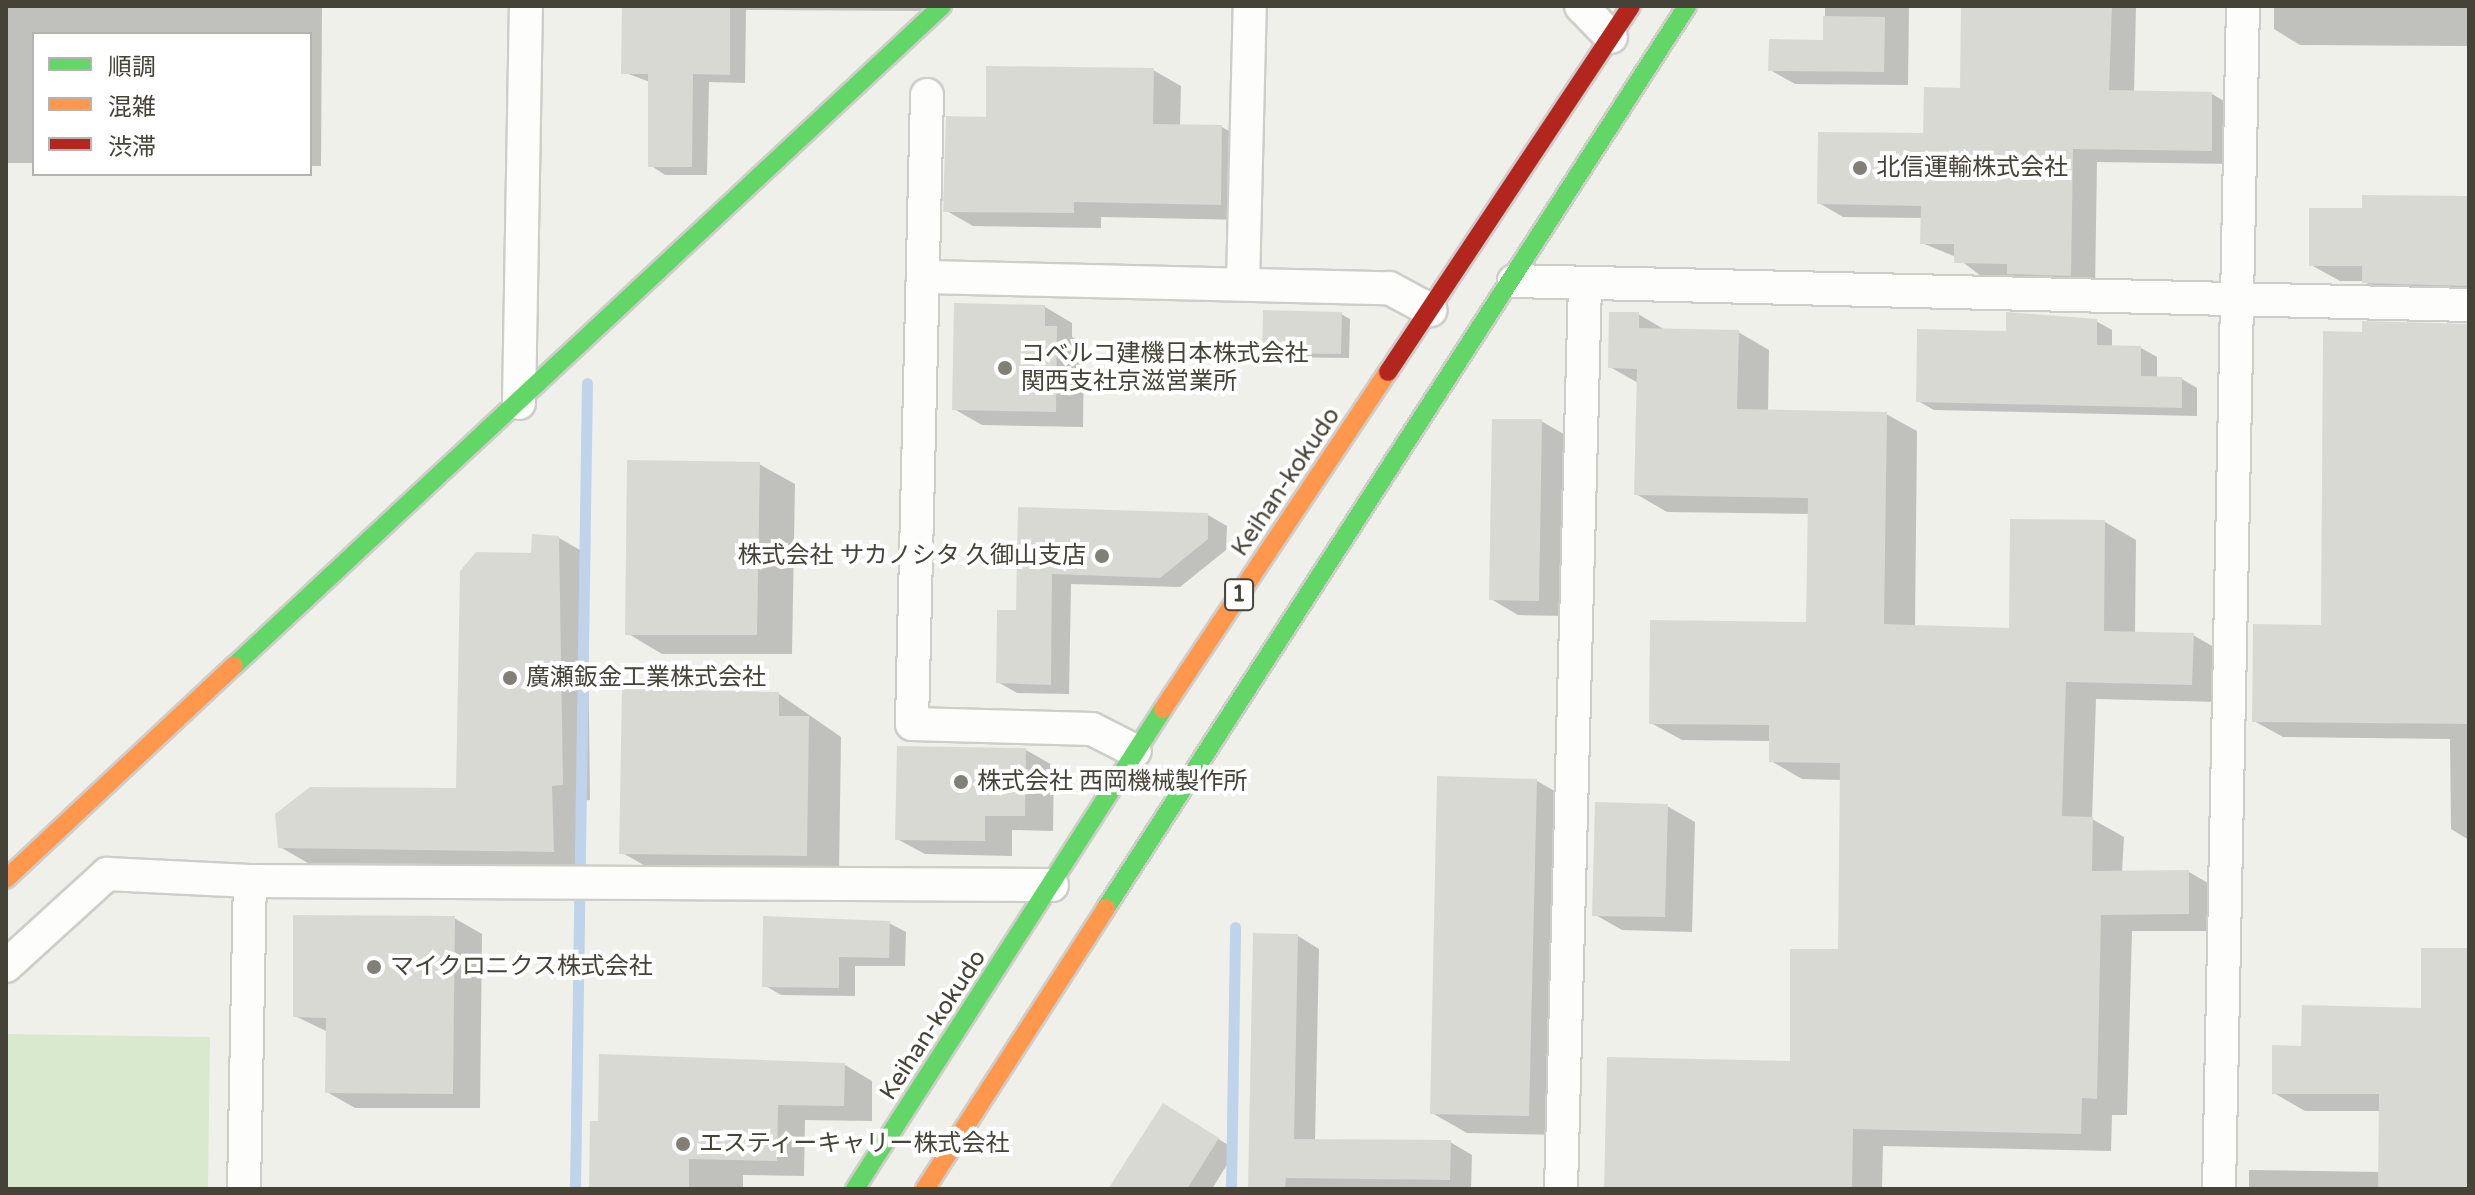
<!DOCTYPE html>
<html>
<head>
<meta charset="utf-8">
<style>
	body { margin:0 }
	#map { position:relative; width:2475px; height:1195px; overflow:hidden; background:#f0f0eb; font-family:"Varela Round","Noto Sans JP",sans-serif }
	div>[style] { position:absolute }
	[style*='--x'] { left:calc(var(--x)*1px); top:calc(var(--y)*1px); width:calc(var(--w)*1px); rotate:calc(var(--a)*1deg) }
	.green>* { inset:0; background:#d9e9cd }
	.shadow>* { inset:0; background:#0003 }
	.stream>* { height:11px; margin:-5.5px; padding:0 5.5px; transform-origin:5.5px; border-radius:5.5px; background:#bfd3ea }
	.building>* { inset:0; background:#d9d9d4 }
	.roads { filter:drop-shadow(2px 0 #cecdc9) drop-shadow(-2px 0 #cecdc9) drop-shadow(0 2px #cecdc9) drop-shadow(0 -2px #cecdc9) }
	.street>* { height:32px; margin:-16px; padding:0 16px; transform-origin:16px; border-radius:16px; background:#fdfdfc }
	.fast>* { height:18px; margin:-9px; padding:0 9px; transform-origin:9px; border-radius:9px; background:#63d668 }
	.slow>* { height:18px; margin:-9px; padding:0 9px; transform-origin:9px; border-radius:9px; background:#ff974d }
	.jam>* { height:18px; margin:-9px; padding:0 9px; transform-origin:9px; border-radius:9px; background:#b3261e }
	.dots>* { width:22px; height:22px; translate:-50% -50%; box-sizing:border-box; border:4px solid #fff; border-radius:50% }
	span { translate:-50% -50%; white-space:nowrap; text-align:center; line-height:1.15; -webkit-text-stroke:8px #fff; paint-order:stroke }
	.shield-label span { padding:2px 6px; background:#fff; border:2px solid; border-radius:6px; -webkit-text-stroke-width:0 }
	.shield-label { font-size:22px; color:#454237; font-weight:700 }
	.poi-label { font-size:24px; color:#454237 }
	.left { translate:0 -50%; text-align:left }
	.right { translate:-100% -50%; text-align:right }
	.street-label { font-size:24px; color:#454237 }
	.frame { position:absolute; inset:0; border:8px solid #454237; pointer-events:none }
	.legend { position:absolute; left:32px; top:32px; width:280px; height:144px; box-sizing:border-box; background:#fff; border:2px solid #b5b3af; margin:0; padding:10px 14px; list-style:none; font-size:24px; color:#454237 }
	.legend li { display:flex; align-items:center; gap:16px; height:40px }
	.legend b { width:40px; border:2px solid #b5b3af }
</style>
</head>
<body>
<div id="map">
	<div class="green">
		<i style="clip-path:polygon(6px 1034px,210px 1037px,208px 1189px,6px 1189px)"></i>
	</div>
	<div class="shadow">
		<i style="clip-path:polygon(6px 6px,322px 6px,321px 166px,310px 166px,310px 34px,34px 34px,34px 163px,6px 163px)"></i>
		<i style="clip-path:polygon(624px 6px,928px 6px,925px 11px,746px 10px,745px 83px,709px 82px,707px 175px,665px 175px,650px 165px,650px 82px,623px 72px)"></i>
		<i style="clip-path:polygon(1825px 6px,1909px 6px,1908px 85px,1795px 84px,1770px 70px,1825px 42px)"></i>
		<i style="clip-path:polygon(1963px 6px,2136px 6px,2134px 93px,2212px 94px,2236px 108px,2236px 164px,2097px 162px,2095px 289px,2033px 287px,2015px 277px,1981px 276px,1956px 257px,1922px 243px,1922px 218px,1843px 217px,1819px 203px,1925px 135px,1962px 90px)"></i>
		<i style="clip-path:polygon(2274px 6px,2469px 6px,2469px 46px,2300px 45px,2274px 29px)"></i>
		<i style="clip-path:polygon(1153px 70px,1181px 86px,1180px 126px,1222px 127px,1249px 143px,1248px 220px,1101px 217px,1101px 228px,973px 226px,945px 210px,988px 119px)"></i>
		<i style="clip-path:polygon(2469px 198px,2469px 301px,2393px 299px,2363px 281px,2340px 281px,2311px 265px,2364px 210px)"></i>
		<i style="clip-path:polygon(1045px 307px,1072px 323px,1072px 337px,1084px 344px,1083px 427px,982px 425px,954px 409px)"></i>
		<i style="clip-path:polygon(1341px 314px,1350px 319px,1349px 358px,1273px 357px,1264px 352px)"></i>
		<i style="clip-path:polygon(1638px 314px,1667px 331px,1738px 332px,1769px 350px,1768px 412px,1886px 414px,1917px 431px,1915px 627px,2011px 630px,2105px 522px,2136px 540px,2135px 634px,2193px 635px,2224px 653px,2222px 702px,2096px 699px,2092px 819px,2124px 837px,2122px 872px,2189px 872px,2220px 890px,2220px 931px,2132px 931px,2127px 1115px,2112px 1115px,2111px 1151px,1883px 1146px,1882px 1189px,1606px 1189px,1792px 1063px,1840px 951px,1841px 780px,1802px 779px,1771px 761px,1771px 741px,1682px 740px,1651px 723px,1808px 624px,1810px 514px,1667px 512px,1636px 494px,1638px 383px,1610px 367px)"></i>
		<i style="clip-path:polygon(2096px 321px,2112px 330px,2112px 347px,2141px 348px,2157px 357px,2157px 378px,2182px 379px,2197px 388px,2197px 416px,1934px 410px,1918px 401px,2008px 333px)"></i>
		<i style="clip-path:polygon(2469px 326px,2469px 840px,2451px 829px,2450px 739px,2283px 737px,2254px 721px,2323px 627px,2364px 334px)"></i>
		<i style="clip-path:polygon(1541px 421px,1569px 437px,1566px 616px,1518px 615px,1491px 599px)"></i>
		<i style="clip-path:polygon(759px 464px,795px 484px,792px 654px,662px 654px,627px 633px)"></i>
		<i style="clip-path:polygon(1020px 509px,1208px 515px,1227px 526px,1226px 550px,1180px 587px,1071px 584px,1069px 694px,1017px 693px,998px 682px,1018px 612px)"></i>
		<i style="clip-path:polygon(559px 538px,587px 554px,590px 800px,579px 801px,581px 867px,308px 863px,280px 847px,458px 790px,533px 555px)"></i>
		<i style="clip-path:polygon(779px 694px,841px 737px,839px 874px,654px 871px,621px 852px)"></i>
		<i style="clip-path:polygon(1026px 750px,1054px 766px,1053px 831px,1012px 830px,1012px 856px,925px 854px,897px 839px)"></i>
		<i style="clip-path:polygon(1537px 781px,1572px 801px,1564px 1135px,1467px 1133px,1432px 1113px)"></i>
		<i style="clip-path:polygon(1667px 806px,1695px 822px,1692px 932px,1622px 930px,1594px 914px)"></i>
		<i style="clip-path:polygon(454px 918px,482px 934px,480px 1108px,355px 1108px,327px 1092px,328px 1032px,295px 1016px)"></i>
		<i style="clip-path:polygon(889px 923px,906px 932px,905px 966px,855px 966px,855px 996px,781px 995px,764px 985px)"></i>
		<i style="clip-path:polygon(1298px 936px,1319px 949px,1315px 1141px,1450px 1142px,1472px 1155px,1471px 1189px,1250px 1189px)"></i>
		<i style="clip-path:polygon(2469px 950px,2469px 1189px,2249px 1189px,2249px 1170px,2380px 1172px,2381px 1111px,2305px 1111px,2274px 1093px,2303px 1048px,2423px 1010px)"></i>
		<i style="clip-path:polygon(845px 1065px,872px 1081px,872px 1121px,805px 1120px,804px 1176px,743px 1175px,743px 1189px,591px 1189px)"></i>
		<i style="clip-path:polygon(1182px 1116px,1236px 1150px,1212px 1189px,1123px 1189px)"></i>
	</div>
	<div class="stream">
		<i style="--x:575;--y:1189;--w:806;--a:-89.15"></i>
		<i style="--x:1231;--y:1189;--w:262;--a:-89.1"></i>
	</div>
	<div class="building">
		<i style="clip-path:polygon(622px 6px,730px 6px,730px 75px,693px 74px,692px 167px,648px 167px,648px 74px,621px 74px)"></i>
		<i style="clip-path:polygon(1961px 6px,2112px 6px,2109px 90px,2212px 92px,2212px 151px,2073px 149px,2071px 276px,2007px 274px,2007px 264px,1954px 263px,1954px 244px,1920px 244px,1921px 206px,1817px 204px,1818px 132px,1923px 133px,1924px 87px,1960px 88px)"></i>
		<i style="clip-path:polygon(1823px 16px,1885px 17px,1884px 72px,1768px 71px,1769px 39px,1823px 40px)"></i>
		<i style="clip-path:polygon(986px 66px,1154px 68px,1153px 124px,1222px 125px,1221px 205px,1074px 202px,1074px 213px,943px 212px,946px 116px,986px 117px)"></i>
		<i style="clip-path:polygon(2362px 195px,2469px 196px,2469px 286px,2362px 283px,2362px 266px,2309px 266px,2309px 208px,2362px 208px)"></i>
		<i style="clip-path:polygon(954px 303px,1045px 305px,1045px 326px,1057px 326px,1056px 412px,952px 410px)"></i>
		<i style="clip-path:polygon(1263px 310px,1342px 312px,1341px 354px,1262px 353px)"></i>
		<i style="clip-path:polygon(1609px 312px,1639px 312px,1639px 328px,1739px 330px,1737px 409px,1887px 412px,1884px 624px,2009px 628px,2010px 519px,2105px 520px,2104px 631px,2194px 633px,2192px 685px,2066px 682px,2062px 816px,2093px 817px,2092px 871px,2189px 870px,2189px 914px,2101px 915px,2097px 1099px,2082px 1098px,2081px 1134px,1853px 1129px,1852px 1189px,1604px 1189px,1607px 1057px,1790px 1061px,1790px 949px,1838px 949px,1840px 763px,1769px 762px,1769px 725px,1649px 724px,1650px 620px,1806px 622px,1808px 498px,1634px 495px,1637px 369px,1608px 368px)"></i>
		<i style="clip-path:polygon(2006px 312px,2097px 319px,2097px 345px,2141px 346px,2141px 376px,2182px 377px,2182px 408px,1916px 402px,1917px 329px,2006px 331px)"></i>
		<i style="clip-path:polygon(2362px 321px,2469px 324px,2469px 724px,2252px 722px,2253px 624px,2321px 625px,2323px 331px,2362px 332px)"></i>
		<i style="clip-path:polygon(1492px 419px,1542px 419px,1539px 601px,1489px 600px)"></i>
		<i style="clip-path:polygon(627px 460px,760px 462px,757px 635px,625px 635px)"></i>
		<i style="clip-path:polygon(1018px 507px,1208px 513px,1208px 539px,1160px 578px,1052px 574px,1051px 685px,996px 683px,997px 610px,1016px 610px)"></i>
		<i style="clip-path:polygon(532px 534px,559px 536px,563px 785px,552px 786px,554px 852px,278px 848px,275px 814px,310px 787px,456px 788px,460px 571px,476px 552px,531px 553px)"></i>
		<i style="clip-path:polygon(622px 689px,779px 692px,779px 716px,809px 716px,807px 856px,619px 854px)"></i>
		<i style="clip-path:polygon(897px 746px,1026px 748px,1025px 816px,985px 816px,985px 841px,895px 840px)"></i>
		<i style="clip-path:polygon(1437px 776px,1537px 779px,1529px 1116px,1430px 1114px)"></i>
		<i style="clip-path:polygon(1595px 802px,1668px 804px,1665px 917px,1592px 916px)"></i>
		<i style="clip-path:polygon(293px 915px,455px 916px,453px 1094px,325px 1093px,326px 1018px,293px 1017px)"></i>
		<i style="clip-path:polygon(763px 916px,890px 921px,889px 958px,839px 957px,839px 988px,762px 987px)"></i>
		<i style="clip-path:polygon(1253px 933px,1298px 934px,1294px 1139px,1451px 1140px,1450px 1180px,1286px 1178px,1285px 1189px,1248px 1189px)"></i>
		<i style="clip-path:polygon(2421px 948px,2469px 948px,2469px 1189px,2378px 1189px,2379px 1094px,2272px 1094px,2272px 1045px,2301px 1046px,2302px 1005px,2421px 1008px)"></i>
		<i style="clip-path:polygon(599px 1054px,845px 1063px,844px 1106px,778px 1105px,777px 1161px,689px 1159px,689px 1189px,589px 1189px,590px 1121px,598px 1121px)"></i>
		<i style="clip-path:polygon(1163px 1103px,1219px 1138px,1187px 1189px,1108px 1189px)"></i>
	</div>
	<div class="roads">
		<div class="street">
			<i style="--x:1581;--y:6;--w:43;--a:45.9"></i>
			<i style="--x:927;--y:95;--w:629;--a:91.37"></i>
			<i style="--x:912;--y:724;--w:180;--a:1.6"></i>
			<i style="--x:1092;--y:729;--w:48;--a:27.1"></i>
			<i style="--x:923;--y:277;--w:466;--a:1.4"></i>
			<i style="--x:1389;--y:288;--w:47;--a:28.2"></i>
			<i style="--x:1514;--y:281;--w:955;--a:1.44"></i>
			<i style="--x:1243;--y:283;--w:277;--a:-88.6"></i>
			<i style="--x:519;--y:403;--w:397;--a:-89"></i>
			<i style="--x:6;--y:966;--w:137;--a:-42.3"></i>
			<i style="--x:107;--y:874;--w:143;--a:2.8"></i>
			<i style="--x:250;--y:881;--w:802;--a:0.29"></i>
			<i style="--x:244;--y:1189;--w:308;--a:-88.9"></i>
			<i style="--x:1561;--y:1189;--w:906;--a:-88.48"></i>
			<i style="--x:2219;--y:1189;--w:1183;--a:-88.84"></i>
		</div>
		<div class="fast">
			<i style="--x:234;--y:666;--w:968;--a:-42.99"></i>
			<i style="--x:1106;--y:908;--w:1073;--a:-57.21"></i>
			<i style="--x:855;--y:1189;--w:570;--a:-57.31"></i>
		</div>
		<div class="slow">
			<i style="--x:1163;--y:709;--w:405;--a:-56.3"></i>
			<i style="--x:6;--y:879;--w:312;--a:-43.1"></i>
			<i style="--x:925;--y:1189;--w:334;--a:-57.2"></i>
		</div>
		<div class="jam">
			<i style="--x:1388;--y:372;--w:439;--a:-56.4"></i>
		</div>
	</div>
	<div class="dots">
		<i style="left:1860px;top:168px;background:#817f76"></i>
		<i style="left:1005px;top:368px;background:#817f76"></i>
		<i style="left:1102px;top:556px;background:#817f76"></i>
		<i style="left:510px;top:678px;background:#817f76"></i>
		<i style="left:961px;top:782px;background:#817f76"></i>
		<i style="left:374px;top:967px;background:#817f76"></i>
		<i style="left:683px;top:1144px;background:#817f76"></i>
	</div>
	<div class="shield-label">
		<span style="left:1239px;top:595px">1</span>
	</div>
	<div class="poi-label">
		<span class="left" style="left:1876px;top:168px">北信運輸株式会社</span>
		<span class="left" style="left:1021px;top:368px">コベルコ建機日本株式会社<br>関西支社京滋営業所</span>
		<span class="right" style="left:1086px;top:556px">株式会社 サカノシタ 久御山支店</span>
		<span class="left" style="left:526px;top:678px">廣瀬鈑金工業株式会社</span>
		<span class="left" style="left:977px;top:782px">株式会社 西岡機械製作所</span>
		<span class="left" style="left:390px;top:967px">マイクロニクス株式会社</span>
		<span class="left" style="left:699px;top:1144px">エスティーキャリー株式会社</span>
	</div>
	<div class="street-label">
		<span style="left:1286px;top:482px;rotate:-56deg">Keihan-kokudo</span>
		<span style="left:933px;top:1025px;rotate:-57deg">Keihan-kokudo</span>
	</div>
	<div class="frame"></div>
	<ul class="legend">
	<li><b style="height:10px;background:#63d668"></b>順調</li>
	<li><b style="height:10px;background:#ff974d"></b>混雑</li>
	<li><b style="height:10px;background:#b3261e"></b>渋滞</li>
	</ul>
</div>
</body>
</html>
